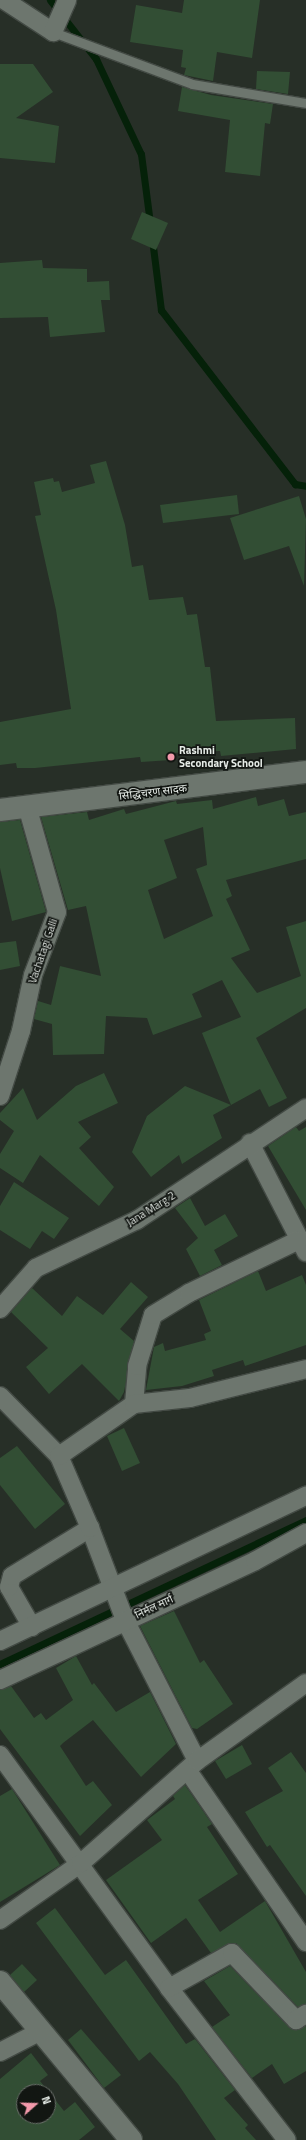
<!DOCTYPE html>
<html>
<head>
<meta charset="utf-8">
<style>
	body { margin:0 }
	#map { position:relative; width:306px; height:2140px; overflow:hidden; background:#272f27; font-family:"Titillium Web","Noto Sans Devanagari",sans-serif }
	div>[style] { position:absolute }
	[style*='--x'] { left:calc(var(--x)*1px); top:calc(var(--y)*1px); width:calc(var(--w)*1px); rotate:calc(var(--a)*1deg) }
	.stream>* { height:7px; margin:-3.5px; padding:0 3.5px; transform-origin:3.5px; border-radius:3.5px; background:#052109 }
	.building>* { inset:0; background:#324e34 }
	.roads { filter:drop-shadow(1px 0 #434a44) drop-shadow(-1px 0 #434a44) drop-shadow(0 1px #434a44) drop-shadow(0 -1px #434a44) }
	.service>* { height:9px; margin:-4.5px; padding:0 4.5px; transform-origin:4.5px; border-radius:4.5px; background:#6d766e }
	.minor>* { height:18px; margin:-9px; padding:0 9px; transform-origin:9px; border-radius:9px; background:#6d766e }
	.tertiary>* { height:22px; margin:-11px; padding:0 11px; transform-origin:11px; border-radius:11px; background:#6d766e }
	.secondary>* { height:22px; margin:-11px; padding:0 11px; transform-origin:11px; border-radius:11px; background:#6d766e }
	.dots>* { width:11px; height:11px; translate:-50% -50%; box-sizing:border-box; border:2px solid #121612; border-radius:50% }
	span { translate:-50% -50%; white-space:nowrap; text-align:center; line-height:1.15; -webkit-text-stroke:3.5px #121612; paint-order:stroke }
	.poi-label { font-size:11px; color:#e6ece7; font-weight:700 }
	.left { translate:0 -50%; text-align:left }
	.street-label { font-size:11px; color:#e6ece7 }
	.north { position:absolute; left:16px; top:2084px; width:40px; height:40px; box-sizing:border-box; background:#121612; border:1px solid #676c67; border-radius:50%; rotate:70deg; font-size:11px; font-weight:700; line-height:16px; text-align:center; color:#e6ece7 }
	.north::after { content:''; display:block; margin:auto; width:14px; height:18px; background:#f39aab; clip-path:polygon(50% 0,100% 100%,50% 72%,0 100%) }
</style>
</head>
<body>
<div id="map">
	<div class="stream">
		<i style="--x:50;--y:0;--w:75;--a:52.1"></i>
		<i style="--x:96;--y:59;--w:105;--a:64.7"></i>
		<i style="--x:141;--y:154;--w:70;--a:82.6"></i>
		<i style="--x:152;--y:239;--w:72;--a:82.8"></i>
		<i style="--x:161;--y:310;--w:220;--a:52.4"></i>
		<i style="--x:295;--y:484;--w:11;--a:10"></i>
		<i style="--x:0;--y:1664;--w:338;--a:-25.2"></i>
	</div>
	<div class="building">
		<i style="clip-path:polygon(184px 0,260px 0,252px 58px,217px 52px,213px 81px,184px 75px,186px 68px,181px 67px,183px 50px,130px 42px,136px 5px,182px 13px)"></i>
		<i style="clip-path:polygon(0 64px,33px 64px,53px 92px,16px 118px,59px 126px,55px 163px,0 158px)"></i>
		<i style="clip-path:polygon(257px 71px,290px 72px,288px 94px,256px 89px)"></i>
		<i style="clip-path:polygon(182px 87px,211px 95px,273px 104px,270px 124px,265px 123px,260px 176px,225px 172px,230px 120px,178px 111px)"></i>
		<i style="clip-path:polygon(142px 212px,168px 223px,156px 250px,131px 239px)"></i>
		<i style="clip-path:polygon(42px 260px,43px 268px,87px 269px,87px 282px,109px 281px,110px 300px,101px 300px,105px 332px,50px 337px,48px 317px,0 318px,0 263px)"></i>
		<i style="clip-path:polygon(106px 461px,125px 525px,132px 567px,143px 565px,149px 600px,183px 597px,187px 615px,197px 614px,205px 667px,210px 667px,216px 721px,295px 718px,296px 749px,221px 756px,220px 751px,171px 753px,171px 760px,141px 762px,140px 757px,35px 768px,17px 768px,16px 763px,0 765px,0 722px,71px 709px,56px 610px,35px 516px,41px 515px,34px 482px,53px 478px,54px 482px,59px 481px,62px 492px,95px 483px,90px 465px)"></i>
		<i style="clip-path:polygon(237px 495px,239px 514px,163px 523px,160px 505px)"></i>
		<i style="clip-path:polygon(299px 496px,306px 519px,304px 586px,289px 546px,244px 560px,230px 518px)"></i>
		<i style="clip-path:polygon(evenodd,256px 797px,258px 806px,284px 799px,289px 816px,306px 812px,306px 859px,226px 880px,232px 896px,226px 899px,250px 950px,231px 958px,257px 993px,301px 976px,286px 927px,306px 921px,306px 1008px,256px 1038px,287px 1098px,269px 1107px,260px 1089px,231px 1105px,202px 1033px,241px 1017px,222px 980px,192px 994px,202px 1017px,153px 1035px,147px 1018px,106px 1016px,104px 1054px,53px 1055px,52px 1024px,34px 1019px,38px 1001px,51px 1005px,60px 966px,101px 976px,86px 906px,68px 910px,41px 817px,87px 812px,89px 820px,124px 809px,126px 814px,176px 801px,177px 804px,212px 800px,213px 809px,256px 797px,203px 827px,207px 865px,196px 869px,213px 916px,164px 939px,148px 890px,177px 878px,164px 840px,203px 827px)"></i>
		<i style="clip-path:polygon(20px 820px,46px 912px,12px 921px,0 868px,0 822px)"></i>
		<i style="clip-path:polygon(16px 941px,20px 966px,0 970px,0 943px)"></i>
		<i style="clip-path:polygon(104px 1073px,118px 1103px,78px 1122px,91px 1137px,79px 1148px,114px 1187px,99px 1206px,40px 1155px,23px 1183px,0 1168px,0 1154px,14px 1131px,0 1120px,0 1113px,23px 1088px,37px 1120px,76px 1086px)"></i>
		<i style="clip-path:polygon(185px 1086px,231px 1105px,213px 1115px,222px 1138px,182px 1164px,179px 1155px,151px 1177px,132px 1152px,147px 1116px)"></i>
		<i style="clip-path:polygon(296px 1127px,299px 1131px,306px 1127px,306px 1210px,268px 1146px)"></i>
		<i style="clip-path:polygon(14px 1182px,69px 1218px,54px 1239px,42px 1231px,30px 1249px,0 1230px,0 1206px)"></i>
		<i style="clip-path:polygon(190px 1198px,205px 1226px,225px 1214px,238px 1236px,214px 1250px,222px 1265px,200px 1276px,186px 1249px,198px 1238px,175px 1208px)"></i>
		<i style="clip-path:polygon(258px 1271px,266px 1291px,302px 1275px,306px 1285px,306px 1345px,245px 1366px,243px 1360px,212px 1370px,214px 1376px,182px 1386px,146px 1390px,154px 1347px,163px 1343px,165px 1351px,206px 1340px,204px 1334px,211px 1331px,199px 1300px)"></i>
		<i style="clip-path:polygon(131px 1282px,148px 1297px,120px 1329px,134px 1341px,124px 1392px,119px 1401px,82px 1364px,49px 1394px,26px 1367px,48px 1348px,11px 1312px,32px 1288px,62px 1316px,77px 1296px,103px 1315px)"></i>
		<i style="clip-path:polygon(124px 1428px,140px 1463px,122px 1471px,107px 1436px)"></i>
		<i style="clip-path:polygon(17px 1446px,65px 1504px,35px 1529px,0 1485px,0 1458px)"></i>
		<i style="clip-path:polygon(174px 1611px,200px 1663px,204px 1660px,233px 1704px,197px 1729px,192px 1728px,140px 1626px)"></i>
		<i style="clip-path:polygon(76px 1656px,92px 1685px,94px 1683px,116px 1712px,150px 1692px,176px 1744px,141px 1777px,93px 1720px,63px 1743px,60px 1746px,86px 1786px,93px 1781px,112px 1805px,80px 1836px,0 1729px,0 1690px,11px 1686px,34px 1718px,41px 1713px,46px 1720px,73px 1700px,56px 1668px)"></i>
		<i style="clip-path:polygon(242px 1745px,252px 1764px,226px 1779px,215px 1761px)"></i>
		<i style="clip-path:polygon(291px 1752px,306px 1773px,306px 1896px,270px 1845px,267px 1847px,245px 1812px,283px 1791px,268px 1768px)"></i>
		<i style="clip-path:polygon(185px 1785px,212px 1824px,207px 1827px,238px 1874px,198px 1900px,220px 1932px,265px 1901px,306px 1972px,306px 2004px,298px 2007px,236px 1943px,211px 1953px,186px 1918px,151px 1943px,106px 1880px,162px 1840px,147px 1820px,175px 1799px,173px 1796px)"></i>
		<i style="clip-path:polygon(12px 1789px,60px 1865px,0 1902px,0 1796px)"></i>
		<i style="clip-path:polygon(55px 1908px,105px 1975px,126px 1960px,186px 2044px,195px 2039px,235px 2090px,224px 2098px,248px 2125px,245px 2128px,256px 2140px,216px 2140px,178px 2084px,150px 2052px,139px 2061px,36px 1923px)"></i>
		<i style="clip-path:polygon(22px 1964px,37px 1980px,24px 1992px,10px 1975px)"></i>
		<i style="clip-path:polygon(230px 1966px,289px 2027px,297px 2030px,306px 2026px,306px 2071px,284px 2084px,272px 2064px,252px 2078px,212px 2027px,230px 2015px,204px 1981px)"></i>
		<i style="clip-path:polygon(81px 2029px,121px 2075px,104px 2088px,68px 2040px)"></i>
		<i style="clip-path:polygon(evenodd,31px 2053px,48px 2075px,40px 2081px,64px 2111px,75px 2102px,95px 2127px,79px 2140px,0 2140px,0 2079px,31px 2053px,24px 2092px,48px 2092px,48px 2116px,24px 2116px,24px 2092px)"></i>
	</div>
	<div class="roads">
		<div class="service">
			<i style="--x:53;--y:32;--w:148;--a:20.5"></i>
			<i style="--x:192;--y:84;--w:116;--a:9.5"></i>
		</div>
		<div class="minor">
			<i style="--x:4;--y:0;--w:59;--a:33.1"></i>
			<i style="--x:53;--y:32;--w:35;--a:-66"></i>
			<i style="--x:0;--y:1096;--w:68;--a:-72.1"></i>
			<i style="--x:21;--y:1031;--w:57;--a:-77.9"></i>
			<i style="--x:33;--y:975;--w:67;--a:-69.1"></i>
			<i style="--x:57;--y:912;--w:110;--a:-105.8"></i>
			<i style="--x:250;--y:1143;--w:123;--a:62.8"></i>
			<i style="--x:0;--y:1309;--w:55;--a:-48.7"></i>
			<i style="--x:36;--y:1268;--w:112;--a:-25.4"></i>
			<i style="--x:137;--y:1220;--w:203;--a:-33.5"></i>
			<i style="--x:0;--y:1396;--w:84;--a:45.5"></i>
			<i style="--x:134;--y:1404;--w:38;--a:-85"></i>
			<i style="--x:137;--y:1366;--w:53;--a:-72.6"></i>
			<i style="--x:153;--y:1315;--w:42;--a:-31.4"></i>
			<i style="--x:189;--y:1293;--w:122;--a:-25.7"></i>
			<i style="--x:90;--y:1528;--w:98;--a:69.2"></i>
			<i style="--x:125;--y:1620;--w:158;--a:62.9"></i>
			<i style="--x:32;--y:1627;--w:46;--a:-119.9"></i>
			<i style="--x:9;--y:1587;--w:11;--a:-75"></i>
			<i style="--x:12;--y:1576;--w:92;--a:-31.6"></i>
			<i style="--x:90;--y:1528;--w:78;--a:-113.3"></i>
			<i style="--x:59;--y:1456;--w:91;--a:-34.7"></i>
			<i style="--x:134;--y:1404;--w:56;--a:-6.1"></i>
			<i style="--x:190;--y:1398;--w:120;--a:-14"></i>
			<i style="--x:0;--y:1641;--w:339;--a:-25.4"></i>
			<i style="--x:0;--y:1680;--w:281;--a:-25"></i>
			<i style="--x:255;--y:1561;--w:58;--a:-28.8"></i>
			<i style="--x:0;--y:1755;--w:288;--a:54"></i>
			<i style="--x:169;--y:1988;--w:192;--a:52.2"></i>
			<i style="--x:188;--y:1771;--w:208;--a:55.4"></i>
			<i style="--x:0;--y:1920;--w:99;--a:-35.1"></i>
			<i style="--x:81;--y:1863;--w:154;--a:-41.3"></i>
			<i style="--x:197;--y:1761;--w:134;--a:-35.6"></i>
			<i style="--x:169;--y:1988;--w:72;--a:-29.1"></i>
			<i style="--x:232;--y:1953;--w:93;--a:46.3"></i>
			<i style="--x:296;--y:2020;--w:12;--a:-31"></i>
			<i style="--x:0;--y:2052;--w:46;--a:-27.1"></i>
		</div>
		<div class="tertiary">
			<i style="--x:0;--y:1982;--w:205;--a:50.3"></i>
		</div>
		<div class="secondary">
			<i style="--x:0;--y:810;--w:308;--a:-7.1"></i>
		</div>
	</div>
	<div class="dots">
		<i style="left:171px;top:757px;background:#f39aab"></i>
	</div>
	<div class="poi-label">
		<span class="left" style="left:179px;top:757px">Rashmi<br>Secondary School</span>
	</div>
	<div class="street-label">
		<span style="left:153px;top:792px;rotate:-7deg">सिद्धिचरण सादक</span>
		<span style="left:43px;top:951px;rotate:-71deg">Vachatagi Galli</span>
		<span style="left:151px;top:1209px;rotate:-32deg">Jana Marg 2</span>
		<span style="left:154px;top:1607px;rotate:-25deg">निर्मल मार्ग</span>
	</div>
	<div class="north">N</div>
</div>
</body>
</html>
